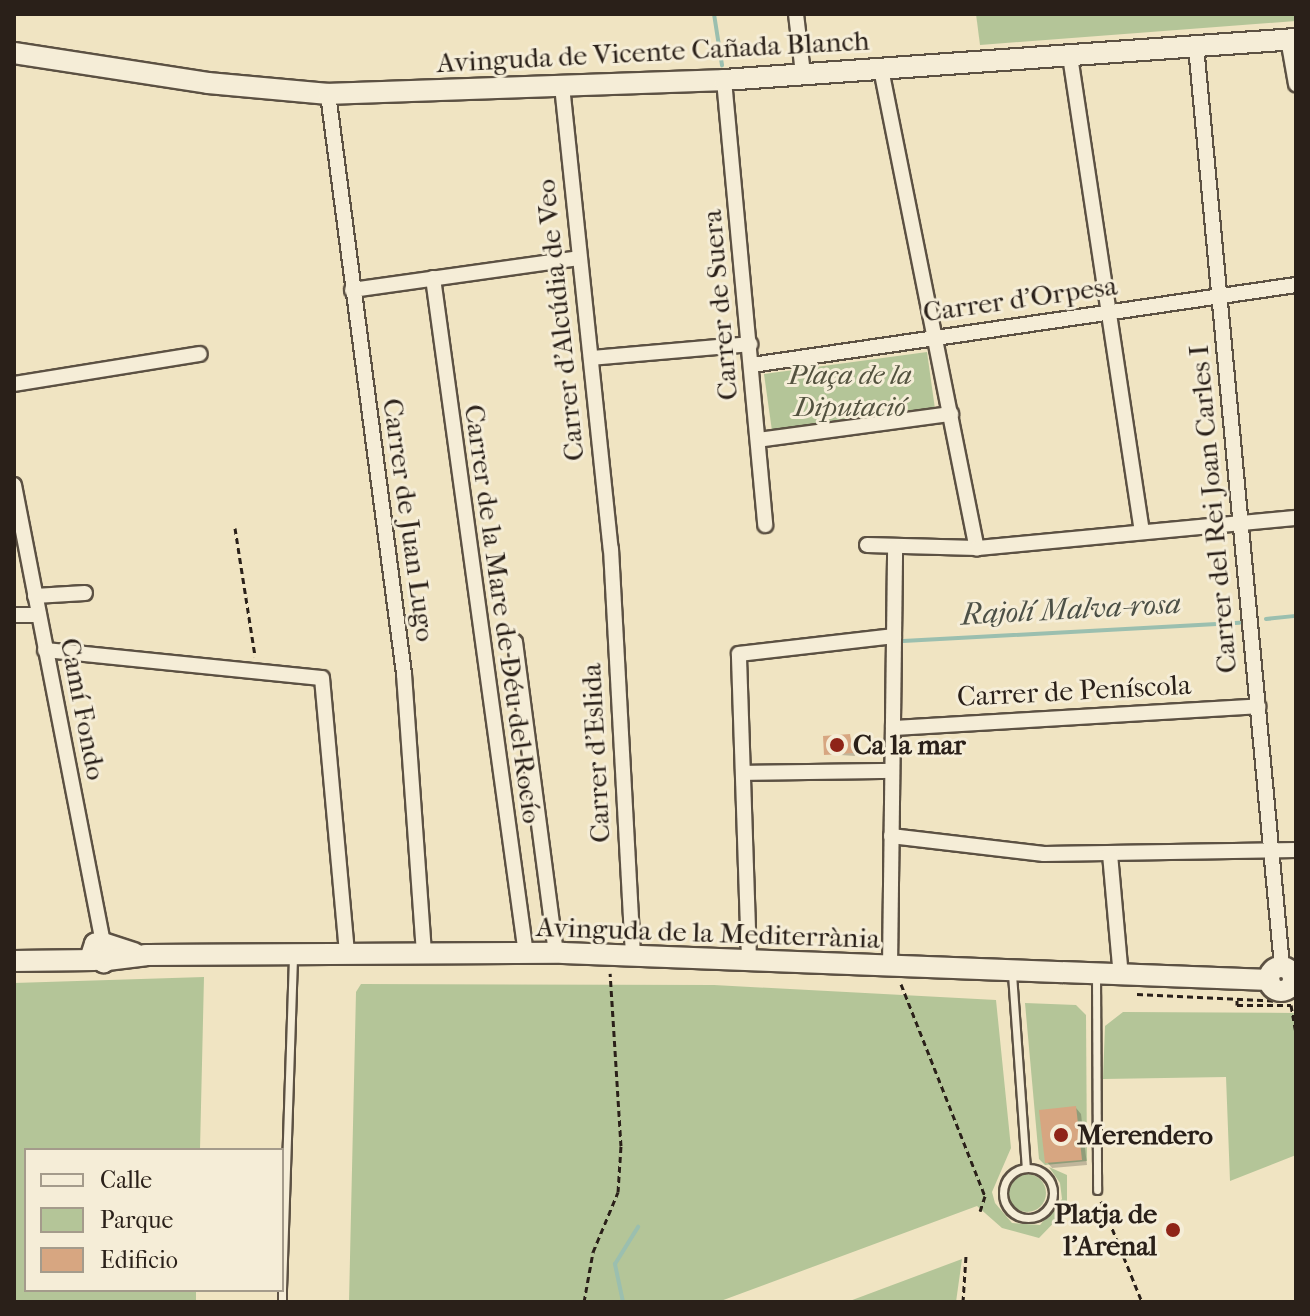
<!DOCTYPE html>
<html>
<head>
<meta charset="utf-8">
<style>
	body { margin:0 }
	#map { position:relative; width:1310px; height:1316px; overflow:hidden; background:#f0e4c2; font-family:"IM FELL French Canon",serif }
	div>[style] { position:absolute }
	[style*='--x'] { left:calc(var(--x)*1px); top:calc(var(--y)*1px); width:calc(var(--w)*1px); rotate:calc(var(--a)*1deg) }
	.green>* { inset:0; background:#b4c598 }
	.round { border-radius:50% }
	.shadow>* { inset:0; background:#0003 }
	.stream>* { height:4px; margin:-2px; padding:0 2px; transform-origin:2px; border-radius:2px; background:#9bbfaf }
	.building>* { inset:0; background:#d7a681 }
	.path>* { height:3px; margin-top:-1.5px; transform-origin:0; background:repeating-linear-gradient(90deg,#2a2019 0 6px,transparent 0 10px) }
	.roads { filter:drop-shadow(2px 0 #5c5143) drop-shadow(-2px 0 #5c5143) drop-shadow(0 2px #5c5143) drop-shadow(0 -2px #5c5143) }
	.lane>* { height:7px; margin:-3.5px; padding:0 3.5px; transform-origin:3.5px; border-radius:3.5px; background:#f5edd7 }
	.lane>.ring { margin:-3.5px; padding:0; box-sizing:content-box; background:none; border:7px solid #f5edd7; border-radius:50% }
	.street>* { height:14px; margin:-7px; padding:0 7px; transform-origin:7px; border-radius:7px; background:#f5edd7 }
	.secondary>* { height:20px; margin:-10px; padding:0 10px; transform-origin:10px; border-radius:10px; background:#f5edd7 }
	.secondary>.ring { margin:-10px; padding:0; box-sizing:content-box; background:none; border:20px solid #f5edd7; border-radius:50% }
	.dots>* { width:22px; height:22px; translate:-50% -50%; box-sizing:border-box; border:4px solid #f5edd7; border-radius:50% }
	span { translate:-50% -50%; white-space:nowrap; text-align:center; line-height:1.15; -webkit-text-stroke:6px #f5edd7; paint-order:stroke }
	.street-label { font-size:28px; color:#2a2019 }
	.park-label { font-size:28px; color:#53523f; font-style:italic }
	.poi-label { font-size:28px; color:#2a2019; font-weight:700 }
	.left { translate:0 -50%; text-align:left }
	.right { translate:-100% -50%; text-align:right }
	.water-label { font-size:30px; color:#4c5046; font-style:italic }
	.frame { position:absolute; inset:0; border:16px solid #2a2019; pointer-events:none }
	.legend { position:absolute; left:24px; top:1148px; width:260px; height:144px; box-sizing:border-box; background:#f5edd7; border:2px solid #a49b8b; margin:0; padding:10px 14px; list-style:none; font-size:24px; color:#2a2019 }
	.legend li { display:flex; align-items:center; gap:16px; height:40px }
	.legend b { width:40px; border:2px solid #a49b8b }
</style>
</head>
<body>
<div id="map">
	<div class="green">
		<i style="clip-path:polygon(976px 14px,1296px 14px,1296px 21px,980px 45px)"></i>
		<i style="clip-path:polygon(927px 352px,935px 409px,772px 431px,764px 374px)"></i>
		<i style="clip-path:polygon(204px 977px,200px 1150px,26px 1150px,26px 1290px,196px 1290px,196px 1302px,14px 1302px,14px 983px)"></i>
		<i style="clip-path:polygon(361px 984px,714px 985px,996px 1000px,1011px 1148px,992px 1192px,995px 1203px,1012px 1223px,1040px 1225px,1062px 1199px,1060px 1183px,1049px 1167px,1067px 1175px,1067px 1209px,1039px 1238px,1002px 1228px,977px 1206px,718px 1302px,349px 1302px,356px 992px)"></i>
		<i style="clip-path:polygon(1025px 1003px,1076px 1005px,1086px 1015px,1087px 1161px,1045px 1165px,1039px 1159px)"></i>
		<i style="clip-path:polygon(1123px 1012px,1296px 1013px,1296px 1155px,1230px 1181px,1226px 1077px,1103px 1079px,1105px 1026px)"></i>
		<i class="round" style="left:1008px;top:1174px;width:38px;height:38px"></i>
		<i style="clip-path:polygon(962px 1259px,956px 1302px,847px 1302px)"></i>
	</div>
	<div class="shadow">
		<i style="clip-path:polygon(850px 737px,855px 756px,826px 754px)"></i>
		<i style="clip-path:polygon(1076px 1108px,1081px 1114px,1087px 1165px,1052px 1168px,1047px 1162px)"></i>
	</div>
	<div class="stream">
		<i style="--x:714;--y:14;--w:52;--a:81.1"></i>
		<i style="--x:1266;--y:619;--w:30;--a:-6"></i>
		<i style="--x:903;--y:641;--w:337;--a:-3.1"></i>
		<i style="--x:623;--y:1302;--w:39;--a:-102"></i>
		<i style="--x:615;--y:1264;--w:44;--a:-58.1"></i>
	</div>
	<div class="building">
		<i style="clip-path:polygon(850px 734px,853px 753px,824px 755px,823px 736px)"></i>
		<i style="clip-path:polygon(1076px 1106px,1082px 1160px,1045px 1163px,1039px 1110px)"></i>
	</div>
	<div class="path">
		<i style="--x:235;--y:528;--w:130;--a:81.1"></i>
		<i style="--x:901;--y:984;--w:228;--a:68.4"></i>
		<i style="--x:985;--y:1196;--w:16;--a:108"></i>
		<i style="--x:1137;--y:994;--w:141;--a:2.8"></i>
		<i style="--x:1278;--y:1001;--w:19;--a:-16"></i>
		<i style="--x:1237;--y:1000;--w:5;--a:90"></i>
		<i style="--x:1237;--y:1005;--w:54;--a:0"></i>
		<i style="--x:1291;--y:1005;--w:27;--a:80"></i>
		<i style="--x:1101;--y:1201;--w:109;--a:67.9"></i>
		<i style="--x:584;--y:1302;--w:51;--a:-79.8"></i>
		<i style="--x:593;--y:1252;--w:65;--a:-67.4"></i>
		<i style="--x:618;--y:1192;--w:46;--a:-86.3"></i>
		<i style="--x:621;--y:1146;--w:173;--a:-93.6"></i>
		<i style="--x:963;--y:1302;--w:47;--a:-86.3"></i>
	</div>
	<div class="roads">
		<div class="lane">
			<i style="--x:1012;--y:974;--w:194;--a:85.9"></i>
			<i style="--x:1096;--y:976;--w:214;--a:89.7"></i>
			<i class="ring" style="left:1003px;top:1168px;width:43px;height:43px"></i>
			<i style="--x:282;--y:1289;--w:332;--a:-88.1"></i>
			<i style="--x:282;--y:1302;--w:12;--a:-90"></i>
		</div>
		<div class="street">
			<i style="--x:796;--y:14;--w:60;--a:83.3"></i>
			<i style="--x:1288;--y:39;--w:46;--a:79.9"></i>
			<i style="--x:1196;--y:46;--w:924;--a:84.66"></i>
			<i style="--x:1070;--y:56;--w:479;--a:81.4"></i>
			<i style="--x:881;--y:69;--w:489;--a:78.7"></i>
			<i style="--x:724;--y:80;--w:447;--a:84.7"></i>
			<i style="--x:562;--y:86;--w:466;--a:84"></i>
			<i style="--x:611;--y:549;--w:407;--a:86.9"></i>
			<i style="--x:328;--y:94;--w:585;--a:82.53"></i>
			<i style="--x:404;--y:674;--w:281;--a:85.9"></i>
			<i style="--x:433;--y:278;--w:682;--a:82.17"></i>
			<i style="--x:352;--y:290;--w:229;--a:-8"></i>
			<i style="--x:591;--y:358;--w:160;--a:-5"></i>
			<i style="--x:752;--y:365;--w:550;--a:-8.37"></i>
			<i style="--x:14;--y:384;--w:188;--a:-9.2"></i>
			<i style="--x:758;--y:440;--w:195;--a:-7.7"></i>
			<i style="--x:14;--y:485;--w:467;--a:79"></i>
			<i style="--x:867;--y:545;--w:110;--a:1.6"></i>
			<i style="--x:977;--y:548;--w:320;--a:-5.4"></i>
			<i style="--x:35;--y:596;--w:50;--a:-3.4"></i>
			<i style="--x:14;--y:615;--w:25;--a:0"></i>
			<i style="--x:515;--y:642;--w:314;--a:82.5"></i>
			<i style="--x:45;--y:650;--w:278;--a:5.8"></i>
			<i style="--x:322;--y:678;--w:277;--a:84.8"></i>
			<i style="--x:893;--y:728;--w:366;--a:-3.4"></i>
			<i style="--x:743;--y:773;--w:149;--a:-0.8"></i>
			<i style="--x:891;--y:836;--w:154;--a:6.7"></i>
			<i style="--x:1044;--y:854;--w:252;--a:-0.9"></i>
			<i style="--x:1110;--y:854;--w:123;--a:84.9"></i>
			<i style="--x:749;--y:959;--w:305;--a:-91.9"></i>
			<i style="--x:739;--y:654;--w:156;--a:-6.6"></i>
			<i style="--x:890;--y:967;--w:421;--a:-89.3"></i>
		</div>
		<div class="secondary">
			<i style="--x:14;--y:53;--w:196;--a:8.8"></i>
			<i style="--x:208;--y:83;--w:121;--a:5.2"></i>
			<i style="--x:328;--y:94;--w:396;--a:-2"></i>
			<i style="--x:724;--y:80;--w:573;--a:-4.1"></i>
			<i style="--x:110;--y:951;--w:13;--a:119"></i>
			<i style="--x:104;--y:962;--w:14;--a:-155"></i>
			<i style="--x:91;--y:956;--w:13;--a:-72"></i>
			<i style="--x:95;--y:944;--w:8;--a:-7"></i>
			<i style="--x:103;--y:943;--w:33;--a:18"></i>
			<i style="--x:107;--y:960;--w:39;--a:-7"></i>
			<i style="--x:146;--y:955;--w:417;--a:-0.3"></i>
			<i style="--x:563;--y:953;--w:707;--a:2.19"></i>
			<i style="--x:14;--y:961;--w:81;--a:-0.7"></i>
			<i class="ring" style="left:1269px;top:967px;width:4px;height:4px"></i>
		</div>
	</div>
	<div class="dots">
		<i style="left:837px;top:745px;background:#8f2418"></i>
		<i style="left:1061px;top:1135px;background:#8f2418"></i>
		<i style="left:1173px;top:1230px;background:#8f2418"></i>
	</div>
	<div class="street-label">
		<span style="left:653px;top:52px;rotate:-3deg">Avinguda de Vicente Cañada Blanch</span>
		<span style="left:1020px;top:299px;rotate:-8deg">Carrer d'Orpesa</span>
		<span style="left:720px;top:305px;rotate:-95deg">Carrer de Suera</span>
		<span style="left:560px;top:320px;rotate:-96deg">Carrer d'Alcúdia de Veo</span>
		<span style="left:1213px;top:509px;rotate:-95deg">Carrer del Rei Joan Carles I</span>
		<span style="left:409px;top:520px;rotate:82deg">Carrer de Juan Lugo</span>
		<span style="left:503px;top:614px;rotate:82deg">Carrer de la Mare de Déu del Rocío</span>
		<span style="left:1074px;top:691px;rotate:-3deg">Carrer de Peníscola</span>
		<span style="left:83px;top:709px;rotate:79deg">Camí Fondo</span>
		<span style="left:596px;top:753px;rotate:-93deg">Carrer d'Eslida</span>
		<span style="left:708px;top:933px;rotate:2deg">Avinguda de la Mediterrània</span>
	</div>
	<div class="park-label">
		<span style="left:850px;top:391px">Plaça de la<br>Diputació</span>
	</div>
	<div class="poi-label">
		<span class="left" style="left:853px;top:745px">Ca la mar</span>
		<span class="left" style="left:1077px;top:1135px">Merendero</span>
		<span class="right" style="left:1157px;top:1230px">Platja de<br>l'Arenal</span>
	</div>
	<div class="water-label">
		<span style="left:1071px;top:610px;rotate:-3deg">Rajolí Malva-rosa</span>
	</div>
	<div class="frame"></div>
	<ul class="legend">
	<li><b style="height:10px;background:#f5edd7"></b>Calle</li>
	<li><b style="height:22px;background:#b4c598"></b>Parque</li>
	<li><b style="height:22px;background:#d7a681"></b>Edificio</li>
	</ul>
</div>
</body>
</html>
